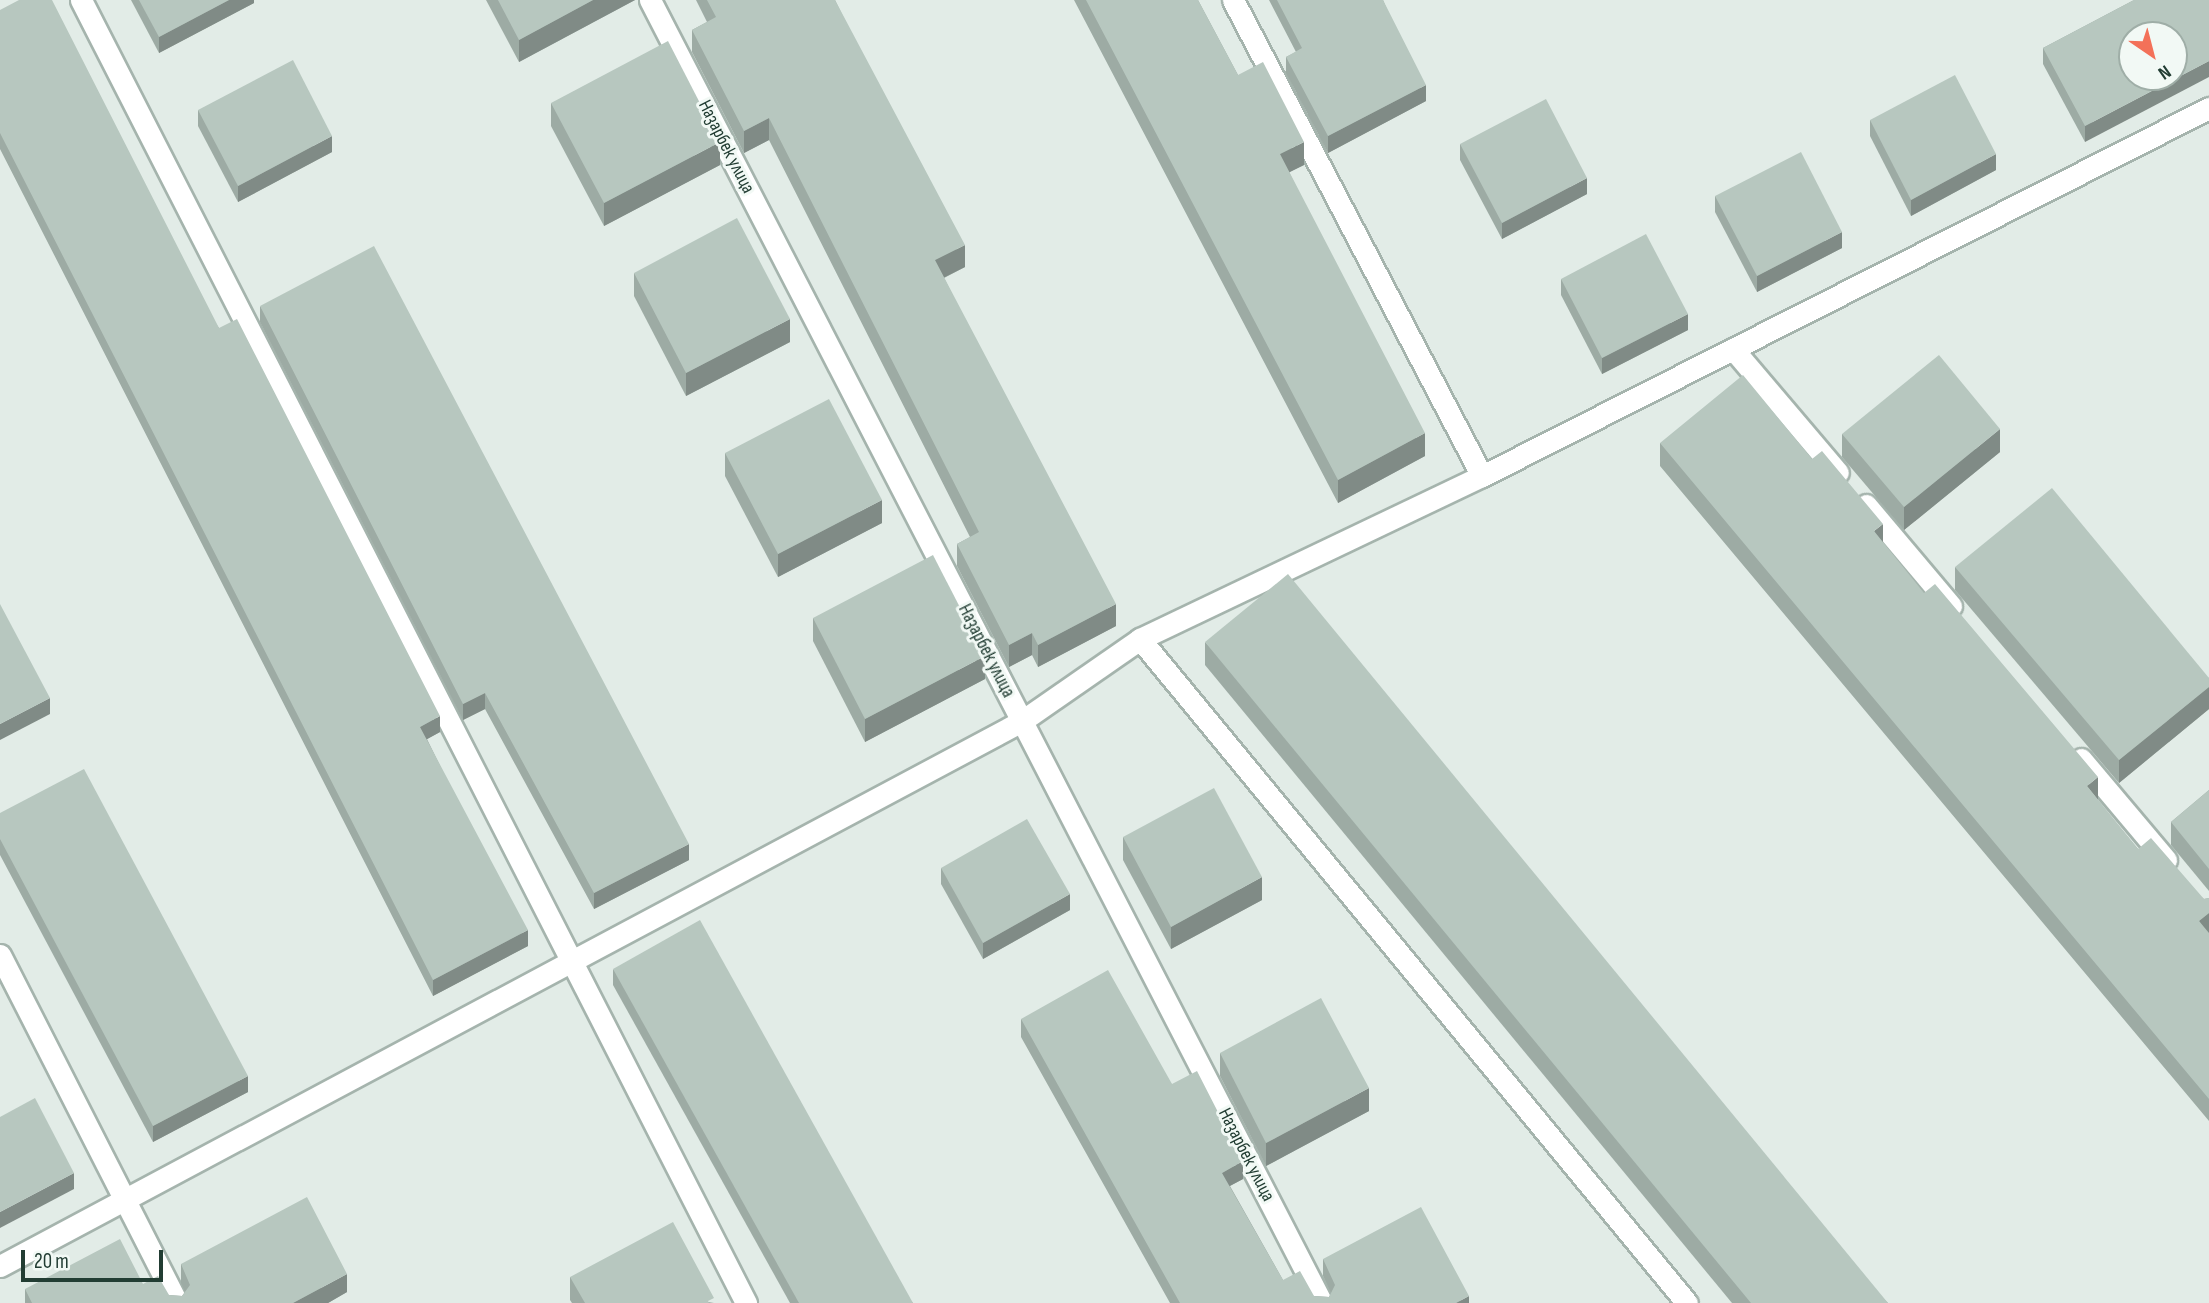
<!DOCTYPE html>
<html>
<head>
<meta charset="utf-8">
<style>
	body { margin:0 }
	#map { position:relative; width:2209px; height:1303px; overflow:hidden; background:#e2ece7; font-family:"Sofia Sans Condensed",sans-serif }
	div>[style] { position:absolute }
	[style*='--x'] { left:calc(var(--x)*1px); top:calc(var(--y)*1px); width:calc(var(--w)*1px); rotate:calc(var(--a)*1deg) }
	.roads { filter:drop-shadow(2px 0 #a5b4ad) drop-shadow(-2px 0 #a5b4ad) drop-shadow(0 2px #a5b4ad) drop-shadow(0 -2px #a5b4ad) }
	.minor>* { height:21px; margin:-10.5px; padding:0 10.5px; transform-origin:10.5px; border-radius:10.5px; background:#fff }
	.wall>* { inset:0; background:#9daba4 }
	.shaded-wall>* { inset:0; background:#808b86 }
	.building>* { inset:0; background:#b7c7bf }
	span { translate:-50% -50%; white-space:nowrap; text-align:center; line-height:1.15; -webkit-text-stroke:6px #f2f9f5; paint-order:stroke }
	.street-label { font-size:19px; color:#223d33 }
	.north { position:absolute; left:2118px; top:21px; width:70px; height:70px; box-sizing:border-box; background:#f2f9f5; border:2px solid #9faea7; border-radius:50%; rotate:145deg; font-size:19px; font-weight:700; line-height:28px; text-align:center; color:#223d33 }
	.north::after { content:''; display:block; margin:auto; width:24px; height:32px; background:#f37159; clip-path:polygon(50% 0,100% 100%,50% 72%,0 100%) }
	.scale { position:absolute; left:21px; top:1250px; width:142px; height:32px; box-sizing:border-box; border:4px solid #223d33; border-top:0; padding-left:9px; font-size:21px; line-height:24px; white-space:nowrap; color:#223d33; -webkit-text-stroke:5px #f2f9f5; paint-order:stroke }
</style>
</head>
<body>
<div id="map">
	<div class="roads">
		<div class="minor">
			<i style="--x:81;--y:0;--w:1463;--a:62.96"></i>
			<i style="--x:650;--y:0;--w:1466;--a:62.72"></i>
			<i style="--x:1233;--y:0;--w:537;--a:62.39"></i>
			<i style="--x:1733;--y:349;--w:162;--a:49.7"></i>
			<i style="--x:1866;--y:505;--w:132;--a:49.9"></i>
			<i style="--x:1140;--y:639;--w:860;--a:50.52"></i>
			<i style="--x:2081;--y:759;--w:132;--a:49.9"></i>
			<i style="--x:0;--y:955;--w:390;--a:63"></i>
			<i style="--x:0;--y:1266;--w:1158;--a:-28.07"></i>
			<i style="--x:1022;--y:721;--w:144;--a:-34.8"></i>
			<i style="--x:1140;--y:639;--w:379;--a:-25.5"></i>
			<i style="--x:1482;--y:476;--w:815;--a:-26.85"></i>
		</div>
	</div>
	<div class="wall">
		<i style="clip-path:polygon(131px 0,254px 0,254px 3px,159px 53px)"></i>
		<i style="clip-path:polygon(486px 0,635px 0,519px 62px)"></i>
		<i style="clip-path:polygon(696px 0,835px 0,965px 267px,944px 278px,1116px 626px,1038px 667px,1032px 655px,1009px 667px,957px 566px,957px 544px,970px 537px,769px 140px,744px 153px,692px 52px,692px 30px,707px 22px)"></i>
		<i style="clip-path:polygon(1074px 0,1198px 0,1238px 75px,1304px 165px,1289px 172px,1425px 456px,1338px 503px)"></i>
		<i style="clip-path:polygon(1269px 0,1383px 0,1426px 101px,1328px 153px,1286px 73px,1286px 57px,1296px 52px)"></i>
		<i style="clip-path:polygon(2134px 0,2085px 142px,2043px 64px,2043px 48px)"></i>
		<i style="clip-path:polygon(0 10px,219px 328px,440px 732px,427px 739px,528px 946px,433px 996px,0 149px)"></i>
		<i style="clip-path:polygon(551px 103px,720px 165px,604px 226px,551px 126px)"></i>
		<i style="clip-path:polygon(198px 110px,332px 152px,238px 202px,198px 126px)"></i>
		<i style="clip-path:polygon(1870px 120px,1996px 170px,1911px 216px,1870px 136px)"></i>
		<i style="clip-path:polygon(1460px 144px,1587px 194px,1502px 239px,1460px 160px)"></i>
		<i style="clip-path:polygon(1715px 196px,1842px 248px,1757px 292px,1715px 212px)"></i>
		<i style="clip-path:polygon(634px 273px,790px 342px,686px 396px,634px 296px)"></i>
		<i style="clip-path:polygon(1561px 279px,1688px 330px,1602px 374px,1561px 295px)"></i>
		<i style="clip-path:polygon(260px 306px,689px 860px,594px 909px,485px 709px,463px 720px,260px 322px)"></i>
		<i style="clip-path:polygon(1842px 434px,2000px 452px,1904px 530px,1842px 457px)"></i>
		<i style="clip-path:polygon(1660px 443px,1812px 459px,2138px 849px,2204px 899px,2209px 898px,2209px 1121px,1660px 466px)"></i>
		<i style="clip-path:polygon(725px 453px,882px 523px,778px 577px,725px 476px)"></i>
		<i style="clip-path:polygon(1955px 567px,2209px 678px,2209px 709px,2119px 783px,1955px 590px)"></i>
		<i style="clip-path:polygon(813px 618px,985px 679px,865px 742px,813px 641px)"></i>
		<i style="clip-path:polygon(1205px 642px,1888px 1303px,1732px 1303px,1205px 665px)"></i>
		<i style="clip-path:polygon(2209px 790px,2209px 891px,2171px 845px,2171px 822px)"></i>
		<i style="clip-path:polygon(0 813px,248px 1092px,153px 1142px,0 855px)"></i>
		<i style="clip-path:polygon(1123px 837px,1262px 900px,1171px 949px,1123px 860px)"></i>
		<i style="clip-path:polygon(941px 868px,1070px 910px,983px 959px,941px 884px)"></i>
		<i style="clip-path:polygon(613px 969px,913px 1303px,790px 1303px,613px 985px)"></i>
		<i style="clip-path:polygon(1021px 1019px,1172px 1084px,1243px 1179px,1230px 1186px,1283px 1280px,1314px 1296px,1329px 1297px,1331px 1293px,1323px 1276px,1323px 1259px,1469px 1303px,1170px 1303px,1021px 1037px)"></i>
		<i style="clip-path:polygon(1220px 1053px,1369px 1111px,1266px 1166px,1220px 1076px)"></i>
		<i style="clip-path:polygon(181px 1264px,347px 1292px,328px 1303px,25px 1303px,25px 1289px,143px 1284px,169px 1295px,182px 1296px,185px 1292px,181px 1283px)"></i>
		<i style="clip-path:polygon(570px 1277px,714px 1303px,572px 1303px,570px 1300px)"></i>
	</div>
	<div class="shaded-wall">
		<i style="clip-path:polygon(229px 0,254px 0,254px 3px,159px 53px,159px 37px)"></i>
		<i style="clip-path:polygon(593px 0,635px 0,519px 62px,519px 40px)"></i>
		<i style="clip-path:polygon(2209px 61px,2209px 77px,2085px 142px,2085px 126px)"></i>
		<i style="clip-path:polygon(1426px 85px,1426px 101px,1328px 153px,1328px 136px)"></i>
		<i style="clip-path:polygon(769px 118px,769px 140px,744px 153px,744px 131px)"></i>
		<i style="clip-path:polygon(332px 136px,332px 152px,238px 202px,238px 186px)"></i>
		<i style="clip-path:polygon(720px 142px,720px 165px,604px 226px,604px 203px)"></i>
		<i style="clip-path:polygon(1304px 142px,1304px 165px,1280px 177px,1280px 154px)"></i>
		<i style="clip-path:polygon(1996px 154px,1996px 170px,1911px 216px,1911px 200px)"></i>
		<i style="clip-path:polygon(1587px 178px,1587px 194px,1502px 239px,1502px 223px)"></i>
		<i style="clip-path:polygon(1842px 232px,1842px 248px,1757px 292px,1757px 276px)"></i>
		<i style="clip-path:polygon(965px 245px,965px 267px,935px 282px,935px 260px)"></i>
		<i style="clip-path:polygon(1688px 314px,1688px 330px,1602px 374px,1602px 358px)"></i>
		<i style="clip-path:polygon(790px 319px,790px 342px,686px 396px,686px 373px)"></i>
		<i style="clip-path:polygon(2000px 429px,2000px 452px,1904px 530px,1904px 507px)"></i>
		<i style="clip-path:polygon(1425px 433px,1425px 456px,1338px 503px,1338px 480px)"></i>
		<i style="clip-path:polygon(882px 500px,882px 523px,778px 577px,778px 554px)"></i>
		<i style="clip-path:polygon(1883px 524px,1883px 547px,1874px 531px)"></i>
		<i style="clip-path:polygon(1116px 604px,1116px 626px,1038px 667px,1038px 645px)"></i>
		<i style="clip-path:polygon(1032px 633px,1032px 655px,1009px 667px,1009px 645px)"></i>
		<i style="clip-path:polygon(985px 656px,985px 679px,865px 742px,865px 719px)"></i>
		<i style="clip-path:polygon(2209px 687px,2209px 709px,2119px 783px,2119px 760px)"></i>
		<i style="clip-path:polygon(485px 693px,485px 709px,463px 720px,463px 704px)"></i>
		<i style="clip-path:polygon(50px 698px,50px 714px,0 740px,0 724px)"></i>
		<i style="clip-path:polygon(440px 716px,440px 732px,420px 743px,420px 727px)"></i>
		<i style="clip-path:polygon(2098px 777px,2098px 800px,2087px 786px)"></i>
		<i style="clip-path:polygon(689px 844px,689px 860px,594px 909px,594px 893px)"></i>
		<i style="clip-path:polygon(1262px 877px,1262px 900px,1171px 949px,1171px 927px)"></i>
		<i style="clip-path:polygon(1070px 894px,1070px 910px,983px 959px,983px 943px)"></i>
		<i style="clip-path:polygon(2209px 913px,2209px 936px,2199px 921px)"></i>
		<i style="clip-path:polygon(528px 930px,528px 946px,433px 996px,433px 980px)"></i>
		<i style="clip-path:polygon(248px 1076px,248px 1092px,153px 1142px,153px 1126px)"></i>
		<i style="clip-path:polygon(1369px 1088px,1369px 1111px,1266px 1166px,1266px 1143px)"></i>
		<i style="clip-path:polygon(1243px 1161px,1243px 1179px,1222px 1190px,1222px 1173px)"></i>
		<i style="clip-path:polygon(74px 1173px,74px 1189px,0 1228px,0 1212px)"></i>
		<i style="clip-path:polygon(347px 1274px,347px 1292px,328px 1303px,293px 1303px)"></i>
		<i style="clip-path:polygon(1469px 1296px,1469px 1303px,1456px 1303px)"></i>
	</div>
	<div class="building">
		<i style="clip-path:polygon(19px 0,52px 0,219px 328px,237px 319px,440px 716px,420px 727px,528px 930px,433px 980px,0 133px,0 10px)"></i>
		<i style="clip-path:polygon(139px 0,229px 0,159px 37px)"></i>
		<i style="clip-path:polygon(498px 0,593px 0,519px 40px)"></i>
		<i style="clip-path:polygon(707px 0,835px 0,965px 245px,935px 260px,1116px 604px,1038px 645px,1032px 633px,1009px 645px,957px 544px,979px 532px,769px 118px,744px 131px,692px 30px,716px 17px)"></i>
		<i style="clip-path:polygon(1086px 0,1198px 0,1238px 75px,1263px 62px,1304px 142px,1280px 154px,1425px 433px,1338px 480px)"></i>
		<i style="clip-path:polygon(1277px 0,1383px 0,1426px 85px,1328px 136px,1286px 57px,1302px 48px)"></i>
		<i style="clip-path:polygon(evenodd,2134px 0,2209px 0,2209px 61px,2085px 126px,2043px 48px,2134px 0,2132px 35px,2174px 35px,2174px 77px,2132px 77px,2132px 35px)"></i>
		<i style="clip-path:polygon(668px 41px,720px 142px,604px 203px,551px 103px)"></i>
		<i style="clip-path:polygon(293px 60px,332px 136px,238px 186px,198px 110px)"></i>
		<i style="clip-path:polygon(1955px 75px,1996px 154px,1911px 200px,1870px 120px)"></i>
		<i style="clip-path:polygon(1546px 99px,1587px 178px,1502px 223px,1460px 144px)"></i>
		<i style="clip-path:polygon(1801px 152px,1842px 232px,1757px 276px,1715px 196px)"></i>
		<i style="clip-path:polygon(737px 218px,790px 319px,686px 373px,634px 273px)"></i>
		<i style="clip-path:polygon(1646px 234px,1688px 314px,1602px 358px,1561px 279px)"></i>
		<i style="clip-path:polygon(374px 246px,689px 844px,594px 893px,485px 693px,463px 704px,260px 306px)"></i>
		<i style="clip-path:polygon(1939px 355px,2000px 429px,1904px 507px,1842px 434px)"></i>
		<i style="clip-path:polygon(1743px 375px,1812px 459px,1822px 451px,1883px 524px,1874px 531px,1924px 593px,1935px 584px,2098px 777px,2087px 786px,2138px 849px,2151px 838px,2204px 899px,2209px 898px,2209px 913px,2199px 921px,2209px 933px,2209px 1099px,1660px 443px)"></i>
		<i style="clip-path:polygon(829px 399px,882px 500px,778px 554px,725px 453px)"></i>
		<i style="clip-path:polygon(2052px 488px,2209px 678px,2209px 687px,2119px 760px,1955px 567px)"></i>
		<i style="clip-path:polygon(933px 555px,985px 656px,865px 719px,813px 618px)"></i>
		<i style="clip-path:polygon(1288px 574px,1888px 1303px,1751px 1303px,1205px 642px)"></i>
		<i style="clip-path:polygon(0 604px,50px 698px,0 724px)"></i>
		<i style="clip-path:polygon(84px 769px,248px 1076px,153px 1126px,0 839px,0 813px)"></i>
		<i style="clip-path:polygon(1214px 788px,1262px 877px,1171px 927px,1123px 837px)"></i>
		<i style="clip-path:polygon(2209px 790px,2209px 869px,2171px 822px)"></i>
		<i style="clip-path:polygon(1027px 819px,1070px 894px,983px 943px,941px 868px)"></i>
		<i style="clip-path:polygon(700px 920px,913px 1303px,799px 1303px,613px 969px)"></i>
		<i style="clip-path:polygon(1108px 970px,1172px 1084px,1197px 1071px,1243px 1161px,1222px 1173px,1283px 1280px,1300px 1271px,1314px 1296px,1329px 1297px,1335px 1285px,1323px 1259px,1421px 1207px,1469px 1296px,1456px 1303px,1180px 1303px,1021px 1019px)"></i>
		<i style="clip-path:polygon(1321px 998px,1369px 1088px,1266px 1143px,1220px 1053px)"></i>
		<i style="clip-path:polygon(35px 1098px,74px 1173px,0 1212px,0 1117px)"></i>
		<i style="clip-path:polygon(307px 1197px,347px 1274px,293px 1303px,32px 1303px,25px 1289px,120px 1239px,143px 1284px,158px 1276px,169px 1295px,182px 1296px,190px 1285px,181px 1264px)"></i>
		<i style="clip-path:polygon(673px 1222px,714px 1298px,708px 1301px,709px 1303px,585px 1303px,570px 1277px)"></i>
	</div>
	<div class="street-label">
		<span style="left:726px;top:147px;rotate:63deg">Назарбек улица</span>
		<span style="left:986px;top:651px;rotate:63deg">Назарбек улица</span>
		<span style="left:1246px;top:1155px;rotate:63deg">Назарбек улица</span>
	</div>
	<div class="north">N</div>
	<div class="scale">20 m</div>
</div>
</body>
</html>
